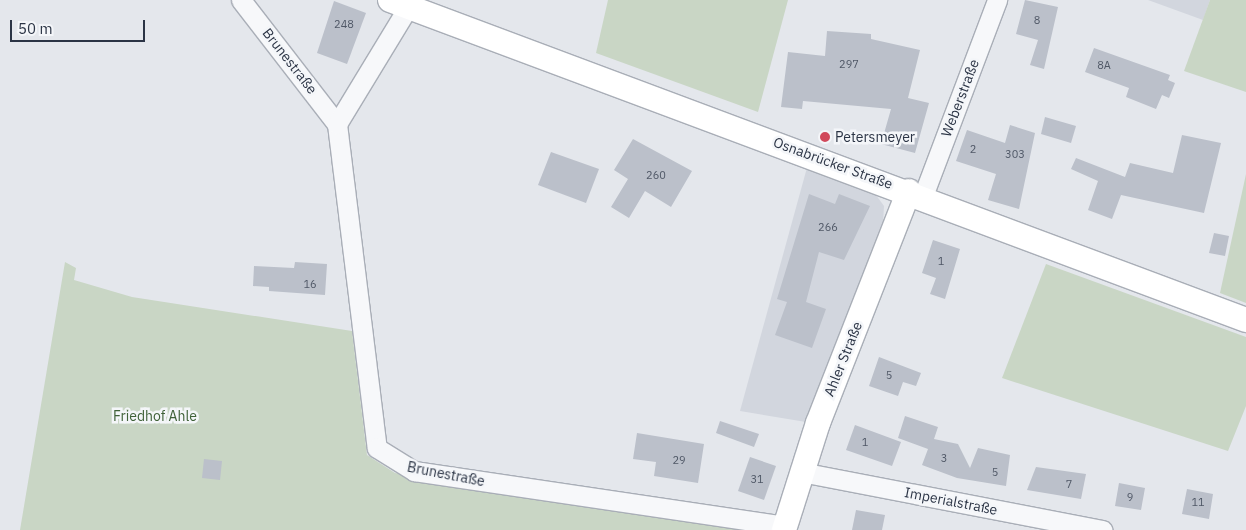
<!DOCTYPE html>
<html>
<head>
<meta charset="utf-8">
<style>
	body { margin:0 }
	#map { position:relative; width:1246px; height:530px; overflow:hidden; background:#e4e7ec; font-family:"IBM Plex Sans",sans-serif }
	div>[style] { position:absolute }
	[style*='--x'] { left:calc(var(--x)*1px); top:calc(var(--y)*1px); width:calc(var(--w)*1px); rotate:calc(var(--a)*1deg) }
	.built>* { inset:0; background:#d2d6de }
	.green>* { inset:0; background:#c9d6c5 }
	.building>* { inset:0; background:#bbc0ca }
	.roads { filter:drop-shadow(1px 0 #a9aeb7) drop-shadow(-1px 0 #a9aeb7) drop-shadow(0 1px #a9aeb7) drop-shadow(0 -1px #a9aeb7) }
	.minor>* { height:19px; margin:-9.5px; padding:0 9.5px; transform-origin:9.5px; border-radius:9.5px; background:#f7f8fa }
	.major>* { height:24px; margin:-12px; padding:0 12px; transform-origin:12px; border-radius:12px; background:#fff }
	.dots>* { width:14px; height:14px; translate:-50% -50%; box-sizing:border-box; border:2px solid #f4f6f9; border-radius:50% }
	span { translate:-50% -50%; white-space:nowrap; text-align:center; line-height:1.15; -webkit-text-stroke:5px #f4f6f9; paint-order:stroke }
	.number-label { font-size:11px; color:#4f5766 }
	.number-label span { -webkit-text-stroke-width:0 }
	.street-label { font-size:14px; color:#2b3445 }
	.poi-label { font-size:14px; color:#2b3445 }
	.left { translate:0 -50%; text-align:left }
	.park-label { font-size:14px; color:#3f6138 }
	.scale { position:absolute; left:10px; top:20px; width:135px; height:22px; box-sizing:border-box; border:2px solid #2b3445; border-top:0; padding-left:6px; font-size:15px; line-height:18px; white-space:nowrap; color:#2b3445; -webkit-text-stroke:4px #f4f6f9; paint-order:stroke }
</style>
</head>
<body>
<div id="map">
	<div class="built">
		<i style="clip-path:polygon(1148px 0,1210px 0,1203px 20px)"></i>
		<i style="clip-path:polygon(808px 164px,873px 191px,884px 206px,883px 223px,806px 422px,740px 411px)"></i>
	</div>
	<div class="green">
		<i style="clip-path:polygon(608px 0,788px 0,758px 112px,596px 53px)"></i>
		<i style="clip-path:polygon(1210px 0,1246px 0,1246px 92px,1184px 71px)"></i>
		<i style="clip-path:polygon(1246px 174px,1246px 303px,1220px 293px)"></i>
		<i style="clip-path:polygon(65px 262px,76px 268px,74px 280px,132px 297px,352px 331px,367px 455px,395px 473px,763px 530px,20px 530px)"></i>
		<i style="clip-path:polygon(1046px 264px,1246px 337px,1246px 406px,1228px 451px,1002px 378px)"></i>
	</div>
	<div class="building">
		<i style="clip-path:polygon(1025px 0,1058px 7px,1044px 69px,1030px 65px,1038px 40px,1016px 34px)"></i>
		<i style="clip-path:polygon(334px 1px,366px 13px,347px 64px,317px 53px)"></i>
		<i style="clip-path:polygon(827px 31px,871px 34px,871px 39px,920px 50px,908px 98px,929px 103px,915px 153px,881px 144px,891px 109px,803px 101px,802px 109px,781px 107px,788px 52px,825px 56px)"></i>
		<i style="clip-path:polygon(1094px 48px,1170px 75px,1168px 80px,1175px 83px,1169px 98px,1162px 95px,1156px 109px,1126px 97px,1129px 88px,1085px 72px)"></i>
		<i style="clip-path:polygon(1045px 117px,1076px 126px,1071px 143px,1041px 134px)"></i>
		<i style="clip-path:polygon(1010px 125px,1035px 133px,1019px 209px,988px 200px,996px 174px,956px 161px,967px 130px,1005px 143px)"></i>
		<i style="clip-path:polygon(1182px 135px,1221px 143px,1204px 213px,1121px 195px,1112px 219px,1088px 210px,1098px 181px,1071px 169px,1076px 158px,1125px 177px,1130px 163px,1173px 173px)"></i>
		<i style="clip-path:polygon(633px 139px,692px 171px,671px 207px,645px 191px,629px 218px,611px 207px,628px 179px,614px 170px)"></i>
		<i style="clip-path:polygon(551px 152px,599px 169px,586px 203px,538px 185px)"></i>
		<i style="clip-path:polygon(809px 194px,835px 204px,839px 194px,870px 206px,844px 260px,819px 252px,806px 302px,826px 309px,812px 348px,775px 335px,787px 302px,777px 299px)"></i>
		<i style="clip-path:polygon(1214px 233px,1229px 236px,1225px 256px,1209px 253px)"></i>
		<i style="clip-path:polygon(933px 240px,960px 249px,945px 299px,930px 294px,936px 278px,922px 273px)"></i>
		<i style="clip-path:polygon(295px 262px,327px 264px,325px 295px,269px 291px,269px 287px,253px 286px,254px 266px,294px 268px)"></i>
		<i style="clip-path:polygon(879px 357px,921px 373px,916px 386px,903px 382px,898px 396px,869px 386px)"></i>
		<i style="clip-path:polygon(905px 416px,938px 427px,934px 439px,958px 444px,970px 468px,978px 448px,1010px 455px,1006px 486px,957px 478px,922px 465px,928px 449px,898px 438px)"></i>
		<i style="clip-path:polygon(720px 421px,759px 434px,754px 447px,716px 433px)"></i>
		<i style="clip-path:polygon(855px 425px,901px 442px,892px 466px,846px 450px)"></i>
		<i style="clip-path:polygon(637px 433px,704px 444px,698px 483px,654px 476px,656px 462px,633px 459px)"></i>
		<i style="clip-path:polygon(750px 457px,776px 466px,764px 500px,738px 491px)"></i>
		<i style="clip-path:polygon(204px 459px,222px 461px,220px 480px,202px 478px)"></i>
		<i style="clip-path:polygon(1036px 467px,1086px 474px,1081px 499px,1027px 490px)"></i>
		<i style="clip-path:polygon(1119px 483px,1145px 488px,1141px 510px,1115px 506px)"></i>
		<i style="clip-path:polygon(1187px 489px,1213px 494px,1209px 519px,1182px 514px)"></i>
		<i style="clip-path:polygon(856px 510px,885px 515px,882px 530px,852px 530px)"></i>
	</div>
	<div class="roads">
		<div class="minor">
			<i style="--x:241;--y:0;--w:157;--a:52.3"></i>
			<i style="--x:337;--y:124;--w:326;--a:83"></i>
			<i style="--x:377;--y:448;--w:44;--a:31.9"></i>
			<i style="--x:414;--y:471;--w:375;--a:8.4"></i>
			<i style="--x:337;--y:124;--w:137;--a:-58.7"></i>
			<i style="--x:923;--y:196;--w:210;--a:-69.3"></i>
			<i style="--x:801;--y:472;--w:307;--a:10.9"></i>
		</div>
		<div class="major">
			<i style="--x:390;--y:0;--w:914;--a:20.5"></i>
			<i style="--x:784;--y:530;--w:112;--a:-72.4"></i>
			<i style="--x:818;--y:423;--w:249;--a:-68.6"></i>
		</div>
	</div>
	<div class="dots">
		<i style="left:825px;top:137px;background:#d1495b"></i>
	</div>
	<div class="number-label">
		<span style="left:1037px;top:20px">8</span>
		<span style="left:344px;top:24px">248</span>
		<span style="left:849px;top:64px">297</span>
		<span style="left:1104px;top:65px">8A</span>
		<span style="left:973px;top:149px">2</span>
		<span style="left:1015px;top:154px">303</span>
		<span style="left:656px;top:175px">260</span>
		<span style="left:828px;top:227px">266</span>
		<span style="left:941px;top:261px">1</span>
		<span style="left:310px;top:284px">16</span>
		<span style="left:889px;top:375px">5</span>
		<span style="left:865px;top:442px">1</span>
		<span style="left:944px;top:458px">3</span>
		<span style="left:679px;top:460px">29</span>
		<span style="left:995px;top:472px">5</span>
		<span style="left:757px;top:479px">31</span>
		<span style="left:1069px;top:484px">7</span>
		<span style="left:1130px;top:497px">9</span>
		<span style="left:1198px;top:502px">11</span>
	</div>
	<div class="street-label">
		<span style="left:290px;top:61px;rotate:52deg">Brunestraße</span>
		<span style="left:960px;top:98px;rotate:-69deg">Weberstraße</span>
		<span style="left:833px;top:163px;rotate:20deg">Osnabrücker Straße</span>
		<span style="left:843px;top:359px;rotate:-68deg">Ahler Straße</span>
		<span style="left:446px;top:474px;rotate:11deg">Brunestraße</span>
		<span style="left:951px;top:501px;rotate:11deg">Imperialstraße</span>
	</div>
	<div class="poi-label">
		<span class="left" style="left:835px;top:137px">Petersmeyer</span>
	</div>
	<div class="park-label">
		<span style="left:155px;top:416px">Friedhof Ahle</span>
	</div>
	<div class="scale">50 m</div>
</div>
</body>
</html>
